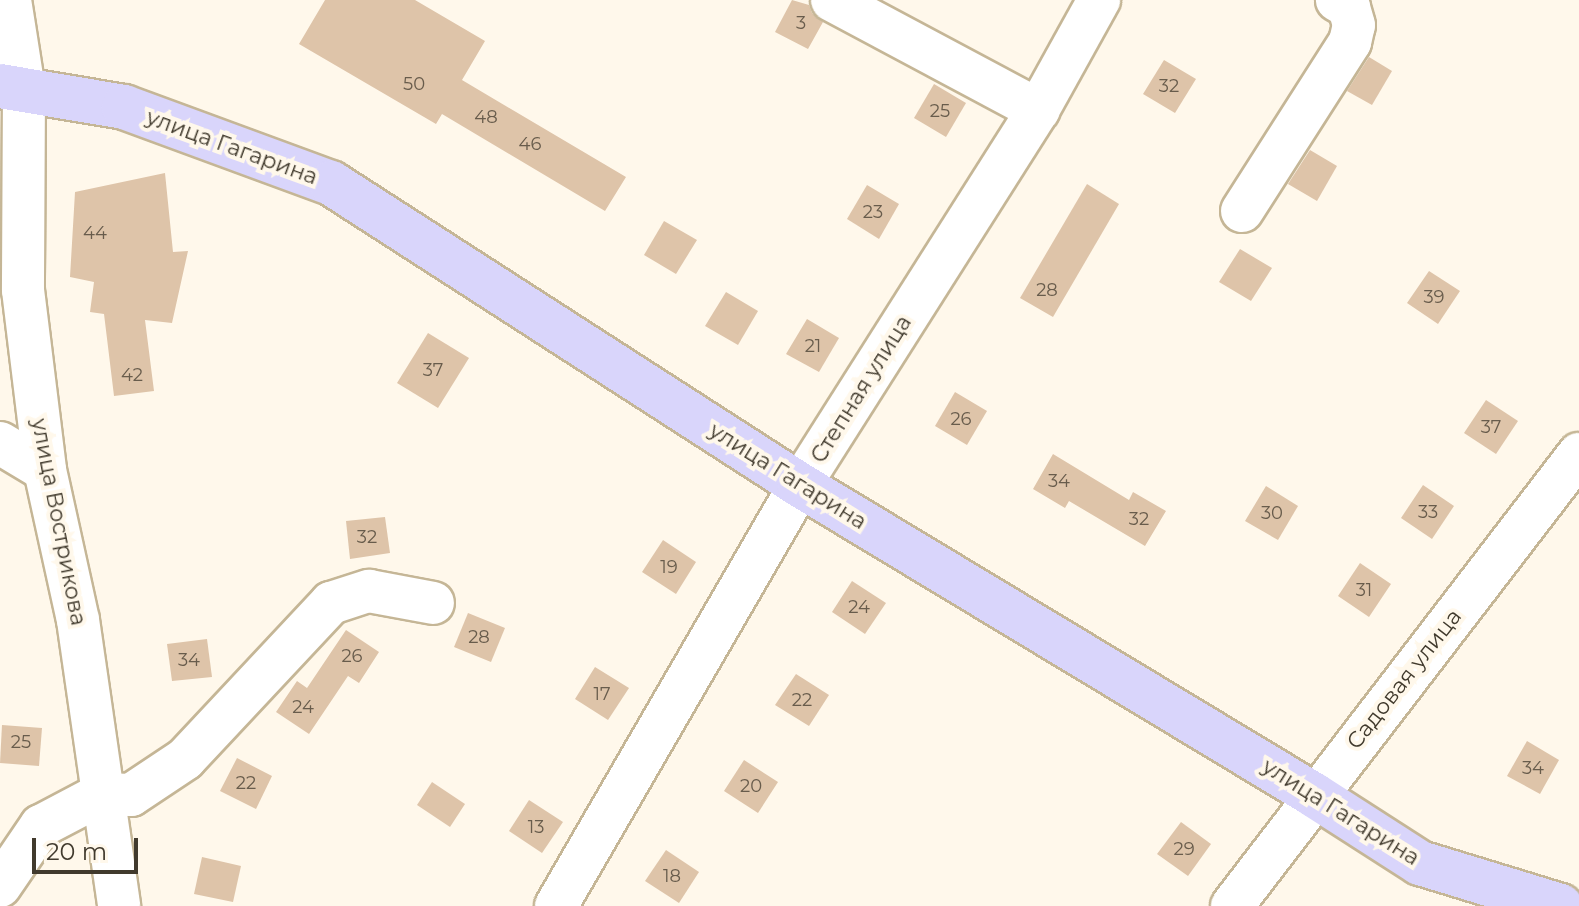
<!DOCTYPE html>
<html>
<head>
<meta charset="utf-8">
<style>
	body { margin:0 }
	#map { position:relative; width:1579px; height:906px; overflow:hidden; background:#fff8eb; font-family:Montserrat,sans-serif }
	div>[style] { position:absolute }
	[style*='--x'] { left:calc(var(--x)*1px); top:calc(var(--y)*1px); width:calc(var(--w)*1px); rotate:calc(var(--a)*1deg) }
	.building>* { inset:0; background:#dec4a9 }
	.roads { filter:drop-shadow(2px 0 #c5b696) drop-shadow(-2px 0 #c5b696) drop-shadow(0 2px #c5b696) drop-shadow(0 -2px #c5b696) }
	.minor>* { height:42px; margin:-21px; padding:0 21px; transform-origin:21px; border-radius:21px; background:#fff }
	.major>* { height:44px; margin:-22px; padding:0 22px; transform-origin:22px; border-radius:22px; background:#d9d5fb }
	span { translate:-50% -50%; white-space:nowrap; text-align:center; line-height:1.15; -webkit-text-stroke:8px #fff8eb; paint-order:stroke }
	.number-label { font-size:18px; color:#685c4c }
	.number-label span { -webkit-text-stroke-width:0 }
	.street-label { font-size:22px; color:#413a2d }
	.scale { position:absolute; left:32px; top:838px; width:106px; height:36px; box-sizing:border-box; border:4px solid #413a2d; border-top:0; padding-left:10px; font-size:24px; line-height:28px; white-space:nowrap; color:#413a2d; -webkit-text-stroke:6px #fff8eb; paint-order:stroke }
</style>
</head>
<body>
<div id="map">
	<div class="building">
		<i style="clip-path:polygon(325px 0,415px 0,485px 41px,462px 80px,626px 177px,605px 211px,442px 114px,436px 124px,299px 44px)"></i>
		<i style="clip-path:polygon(792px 0,809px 5px,812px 13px,823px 22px,808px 49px,775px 32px)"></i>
		<i style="clip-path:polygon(1369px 57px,1392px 71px,1372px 105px,1347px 91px)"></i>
		<i style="clip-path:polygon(1164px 60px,1196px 79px,1175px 113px,1143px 94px)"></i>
		<i style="clip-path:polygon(934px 84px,966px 103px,946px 137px,914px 118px)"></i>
		<i style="clip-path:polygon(1310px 150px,1337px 166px,1317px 201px,1288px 184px)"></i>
		<i style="clip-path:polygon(165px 173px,173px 252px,188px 251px,172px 323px,145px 320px,154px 391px,114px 396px,104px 314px,90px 312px,94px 282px,70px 277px,75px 192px)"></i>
		<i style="clip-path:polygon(1087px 184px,1119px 204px,1053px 317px,1020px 298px)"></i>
		<i style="clip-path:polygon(867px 185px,899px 204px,879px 239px,847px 219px)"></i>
		<i style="clip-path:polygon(664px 221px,697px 240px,676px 274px,644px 255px)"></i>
		<i style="clip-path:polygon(1240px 249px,1272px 268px,1251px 301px,1219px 282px)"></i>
		<i style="clip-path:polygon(1429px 271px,1460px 291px,1438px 324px,1407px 303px)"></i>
		<i style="clip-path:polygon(726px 292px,758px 311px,738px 345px,705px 326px)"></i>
		<i style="clip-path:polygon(807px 319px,839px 338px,819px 372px,786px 354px)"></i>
		<i style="clip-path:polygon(428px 333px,469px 358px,438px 408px,397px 383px)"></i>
		<i style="clip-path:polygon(955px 392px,987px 411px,967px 445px,935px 426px)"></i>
		<i style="clip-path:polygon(1486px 400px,1518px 421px,1496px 454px,1464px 433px)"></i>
		<i style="clip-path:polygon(1053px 454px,1129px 500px,1133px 492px,1166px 511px,1145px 546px,1069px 501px,1065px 508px,1033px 489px)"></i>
		<i style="clip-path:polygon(1423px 485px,1454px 506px,1432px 539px,1401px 518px)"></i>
		<i style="clip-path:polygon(1266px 486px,1298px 506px,1278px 540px,1245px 521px)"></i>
		<i style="clip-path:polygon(385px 517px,390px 553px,350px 559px,346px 521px)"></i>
		<i style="clip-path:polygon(663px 540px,696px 562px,676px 594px,642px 572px)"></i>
		<i style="clip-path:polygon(1360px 563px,1391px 584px,1369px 617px,1338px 596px)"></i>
		<i style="clip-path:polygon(852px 581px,886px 603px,865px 634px,832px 612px)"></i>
		<i style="clip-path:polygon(468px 613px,505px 628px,491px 662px,454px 647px)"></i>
		<i style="clip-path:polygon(346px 630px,379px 652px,359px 683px,348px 676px,309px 734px,276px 712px,297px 681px,307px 688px)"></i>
		<i style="clip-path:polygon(207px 639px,212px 677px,172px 681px,167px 644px)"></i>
		<i style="clip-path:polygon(595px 667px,629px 688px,608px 720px,575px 699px)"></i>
		<i style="clip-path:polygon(796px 674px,829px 695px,809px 726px,775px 705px)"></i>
		<i style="clip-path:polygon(2px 725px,42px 728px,39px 766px,0 763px)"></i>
		<i style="clip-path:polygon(1527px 741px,1559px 760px,1540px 794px,1507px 776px)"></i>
		<i style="clip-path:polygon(237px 758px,272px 776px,256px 809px,220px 791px)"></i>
		<i style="clip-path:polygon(744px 760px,778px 782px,758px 813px,724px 791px)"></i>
		<i style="clip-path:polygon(432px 782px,465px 804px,450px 827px,417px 805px)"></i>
		<i style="clip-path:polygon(529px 800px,563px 822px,542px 853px,509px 831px)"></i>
		<i style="clip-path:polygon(1181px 822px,1211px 844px,1188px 876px,1157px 854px)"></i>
		<i style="clip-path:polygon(666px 850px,699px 872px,679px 903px,645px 881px)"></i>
		<i style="clip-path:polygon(202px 857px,241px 866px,233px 902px,194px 894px)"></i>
	</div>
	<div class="roads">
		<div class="minor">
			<i style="--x:10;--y:0;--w:90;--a:81.1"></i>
			<i style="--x:24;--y:89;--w:201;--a:90.3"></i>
			<i style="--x:23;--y:290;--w:181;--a:83"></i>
			<i style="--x:45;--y:470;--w:154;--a:77.6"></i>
			<i style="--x:78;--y:620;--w:289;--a:81.8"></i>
			<i style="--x:832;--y:0;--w:234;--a:28.1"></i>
			<i style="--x:1242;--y:211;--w:201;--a:-57.4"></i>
			<i style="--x:1350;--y:42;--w:17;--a:-77"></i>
			<i style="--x:1354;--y:25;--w:19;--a:-106"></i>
			<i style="--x:1349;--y:7;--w:14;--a:-150"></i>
			<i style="--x:0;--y:443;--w:52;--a:31"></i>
			<i style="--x:0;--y:886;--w:73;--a:-55.7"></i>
			<i style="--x:41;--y:826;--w:69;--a:-27.7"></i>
			<i style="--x:102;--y:794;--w:29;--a:2"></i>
			<i style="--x:131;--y:795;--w:65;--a:-33.7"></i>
			<i style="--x:185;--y:759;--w:214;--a:-46.9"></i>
			<i style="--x:331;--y:603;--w:40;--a:-18"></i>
			<i style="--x:369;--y:591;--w:65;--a:10.6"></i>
			<i style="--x:556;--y:906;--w:487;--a:-59.9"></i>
			<i style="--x:800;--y:485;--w:444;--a:-57.6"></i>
			<i style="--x:1038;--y:110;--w:126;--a:-61"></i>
			<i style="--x:1232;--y:906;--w:570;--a:-52.49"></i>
		</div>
		<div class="major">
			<i style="--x:0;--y:86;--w:126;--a:9.6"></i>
			<i style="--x:124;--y:107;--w:221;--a:20.2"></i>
			<i style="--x:331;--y:183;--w:558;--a:32.78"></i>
			<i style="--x:800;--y:485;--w:600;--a:31.09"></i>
			<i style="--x:1314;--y:795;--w:126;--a:32.7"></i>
			<i style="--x:1420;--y:863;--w:147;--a:17"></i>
		</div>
	</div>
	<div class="number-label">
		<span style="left:801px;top:23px">3</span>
		<span style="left:414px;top:84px">50</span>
		<span style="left:1169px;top:86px">32</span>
		<span style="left:940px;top:111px">25</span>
		<span style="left:486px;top:117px">48</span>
		<span style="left:530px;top:144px">46</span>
		<span style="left:873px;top:212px">23</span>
		<span style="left:95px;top:233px">44</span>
		<span style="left:1047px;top:290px">28</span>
		<span style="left:1434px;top:297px">39</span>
		<span style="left:813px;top:346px">21</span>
		<span style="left:433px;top:370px">37</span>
		<span style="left:132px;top:375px">42</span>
		<span style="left:961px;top:419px">26</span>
		<span style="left:1491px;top:427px">37</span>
		<span style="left:1059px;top:481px">34</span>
		<span style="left:1428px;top:512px">33</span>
		<span style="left:1272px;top:513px">30</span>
		<span style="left:1139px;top:519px">32</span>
		<span style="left:367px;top:537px">32</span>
		<span style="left:669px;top:567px">19</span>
		<span style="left:1364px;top:590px">31</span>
		<span style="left:859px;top:607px">24</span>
		<span style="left:479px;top:637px">28</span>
		<span style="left:352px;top:656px">26</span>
		<span style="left:189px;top:660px">34</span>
		<span style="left:602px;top:694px">17</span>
		<span style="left:802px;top:700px">22</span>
		<span style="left:303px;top:707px">24</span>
		<span style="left:21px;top:742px">25</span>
		<span style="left:1533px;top:768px">34</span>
		<span style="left:246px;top:783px">22</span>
		<span style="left:751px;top:786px">20</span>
		<span style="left:536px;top:827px">13</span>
		<span style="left:1184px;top:849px">29</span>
		<span style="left:672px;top:876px">18</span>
	</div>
	<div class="street-label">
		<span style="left:232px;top:147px;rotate:20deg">улица Гагарина</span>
		<span style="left:861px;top:389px;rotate:-58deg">Степная улица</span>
		<span style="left:788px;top:476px;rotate:32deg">улица Гагарина</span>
		<span style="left:59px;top:522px;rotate:79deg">улица Вострикова</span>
		<span style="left:1404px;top:679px;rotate:-52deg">Садовая улица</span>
		<span style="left:1341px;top:812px;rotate:32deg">улица Гагарина</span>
	</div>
	<div class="scale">20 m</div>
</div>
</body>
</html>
